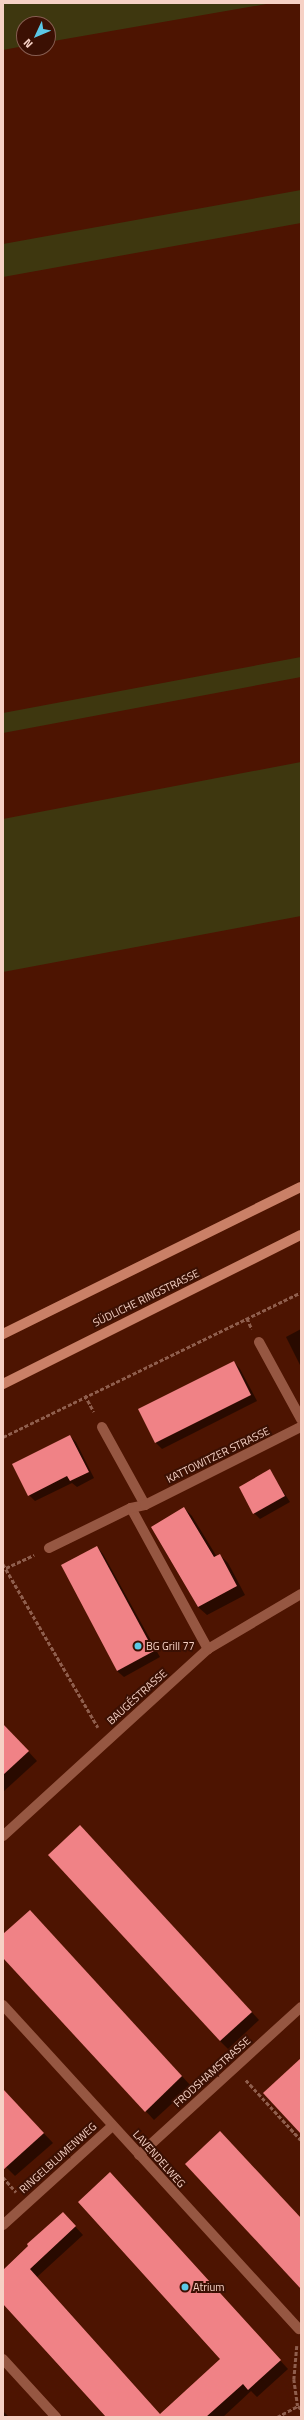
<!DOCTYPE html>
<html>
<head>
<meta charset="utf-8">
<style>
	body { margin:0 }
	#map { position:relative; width:304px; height:2420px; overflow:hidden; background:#4d1401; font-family:"Titillium Web",sans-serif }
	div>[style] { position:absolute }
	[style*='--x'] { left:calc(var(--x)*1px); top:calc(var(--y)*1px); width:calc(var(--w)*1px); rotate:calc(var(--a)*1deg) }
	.green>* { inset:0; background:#3e370f }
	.shadow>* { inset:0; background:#0007 }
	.building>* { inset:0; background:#f08286 }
	.path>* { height:2.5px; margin-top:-1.25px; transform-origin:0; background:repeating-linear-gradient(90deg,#8f5e4d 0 4px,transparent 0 6px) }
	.minor>* { height:10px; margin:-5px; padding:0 5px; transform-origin:5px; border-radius:5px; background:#965742 }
	.major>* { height:10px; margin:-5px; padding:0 5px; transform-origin:5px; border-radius:5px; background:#ca8067 }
	.dots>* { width:11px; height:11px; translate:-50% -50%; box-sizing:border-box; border:2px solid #3b1003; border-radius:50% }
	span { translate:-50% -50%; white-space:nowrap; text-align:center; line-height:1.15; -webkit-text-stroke:4px #3b1003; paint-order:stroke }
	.street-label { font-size:11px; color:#f6d1c5 }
	.poi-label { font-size:11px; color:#f6d1c5 }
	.left { translate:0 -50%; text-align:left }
	.frame { position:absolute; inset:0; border:4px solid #f6d1c5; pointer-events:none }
	.north { position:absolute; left:16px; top:16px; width:40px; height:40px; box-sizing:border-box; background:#3b1003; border:1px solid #865d51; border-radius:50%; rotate:226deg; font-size:11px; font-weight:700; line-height:16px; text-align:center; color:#f6d1c5 }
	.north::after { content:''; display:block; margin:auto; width:14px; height:18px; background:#5bc8e6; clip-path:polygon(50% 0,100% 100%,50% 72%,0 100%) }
</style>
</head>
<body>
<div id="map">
	<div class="green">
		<i style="clip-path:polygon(3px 3px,272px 3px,48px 42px,48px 24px,24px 24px,24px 46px,3px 50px)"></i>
		<i style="clip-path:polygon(301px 190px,301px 223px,3px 277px,3px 244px)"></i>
		<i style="clip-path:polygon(301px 657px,301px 677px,3px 733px,3px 713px)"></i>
		<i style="clip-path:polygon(301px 762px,301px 916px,3px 972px,3px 819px)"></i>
	</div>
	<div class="shadow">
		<i style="clip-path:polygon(301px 1329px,301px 1367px,286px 1337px)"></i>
		<i style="clip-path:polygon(234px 1362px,240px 1369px,257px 1401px,162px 1449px,156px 1443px,139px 1410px)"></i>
		<i style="clip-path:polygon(70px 1436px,76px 1442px,94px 1478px,77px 1487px,72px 1483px,35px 1501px,29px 1495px)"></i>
		<i style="clip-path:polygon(270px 1471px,290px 1502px,260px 1519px,254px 1513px)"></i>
		<i style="clip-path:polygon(184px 1508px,192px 1516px,217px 1557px,220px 1555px,228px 1563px,245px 1595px,207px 1615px,198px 1607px,153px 1527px)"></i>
		<i style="clip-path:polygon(97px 1547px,103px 1554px,160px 1657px,124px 1677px,117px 1671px)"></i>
		<i style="clip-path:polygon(3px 1724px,37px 1761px,3px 1792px)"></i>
		<i style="clip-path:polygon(88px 1834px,259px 2020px,228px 2049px,220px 2041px)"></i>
		<i style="clip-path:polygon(39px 1921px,191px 2086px,154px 2120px,3px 1957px,3px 1936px)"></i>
		<i style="clip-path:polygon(3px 2090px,53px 2143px,15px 2176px,3px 2164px)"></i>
		<i style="clip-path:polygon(118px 2181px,288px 2369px,257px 2397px,251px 2391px,223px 2417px,107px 2417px,3px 2303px,3px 2271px,71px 2222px,83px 2235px,37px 2277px,160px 2415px,222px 2359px)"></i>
		<i style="clip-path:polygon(3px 2411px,9px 2417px,3px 2417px)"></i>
	</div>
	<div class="building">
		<i style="clip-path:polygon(234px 1361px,251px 1395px,155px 1443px,138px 1409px)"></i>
		<i style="clip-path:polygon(70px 1435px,89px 1472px,70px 1481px,67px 1476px,28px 1496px,12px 1464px)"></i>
		<i style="clip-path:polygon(270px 1469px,285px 1496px,253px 1514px,239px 1487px)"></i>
		<i style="clip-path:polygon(184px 1507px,214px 1557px,220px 1554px,237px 1586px,198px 1607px,151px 1527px)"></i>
		<i style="clip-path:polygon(97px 1546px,154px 1651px,117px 1671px,61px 1565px)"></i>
		<i style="clip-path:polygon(3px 1724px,29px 1751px,3px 1775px)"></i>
		<i style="clip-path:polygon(80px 1825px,252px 2012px,220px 2041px,48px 1855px)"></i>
		<i style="clip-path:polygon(30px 1910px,182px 2076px,145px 2112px,3px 1958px,3px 1934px)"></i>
		<i style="clip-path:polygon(301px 2058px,301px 2134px,263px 2093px)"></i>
		<i style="clip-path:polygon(3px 2089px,44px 2133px,3px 2170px)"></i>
		<i style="clip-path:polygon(220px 2131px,301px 2218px,301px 2289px,185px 2164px)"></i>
		<i style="clip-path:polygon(110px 2172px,281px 2360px,248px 2390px,243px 2384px,206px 2417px,106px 2417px,3px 2304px,3px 2270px,28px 2246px,27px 2244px,63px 2212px,76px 2226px,30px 2269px,160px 2414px,220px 2359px,78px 2202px)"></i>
	</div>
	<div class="path">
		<i style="--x:247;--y:1318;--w:12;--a:66"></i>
		<i style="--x:85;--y:1395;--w:19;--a:62"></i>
		<i style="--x:3;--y:1437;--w:331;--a:-25.9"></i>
		<i style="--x:3;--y:1564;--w:189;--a:59.8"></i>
		<i style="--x:6;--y:1568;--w:31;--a:-25"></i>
		<i style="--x:246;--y:2080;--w:81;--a:47.5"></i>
		<i style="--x:3;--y:2177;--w:20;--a:49"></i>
		<i style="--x:297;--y:2346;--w:33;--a:95"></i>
		<i style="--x:294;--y:2379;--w:27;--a:82"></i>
		<i style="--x:277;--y:2417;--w:24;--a:-28"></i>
		<i style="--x:298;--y:2406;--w:4;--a:45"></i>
	</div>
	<div class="minor">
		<i style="--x:259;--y:1342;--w:88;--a:61.4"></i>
		<i style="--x:102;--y:1427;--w:89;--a:61.1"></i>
		<i style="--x:131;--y:1508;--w:161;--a:61.4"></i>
		<i style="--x:49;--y:1548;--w:91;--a:-26"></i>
		<i style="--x:131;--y:1508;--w:14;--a:-12"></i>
		<i style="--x:145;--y:1505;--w:174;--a:-26.6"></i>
		<i style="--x:3;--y:1836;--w:277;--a:-42.4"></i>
		<i style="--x:208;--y:1649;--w:108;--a:-30.6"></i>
		<i style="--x:3;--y:2005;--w:439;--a:47.6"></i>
		<i style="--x:139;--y:2155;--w:219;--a:-42.4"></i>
		<i style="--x:3;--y:2225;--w:147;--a:-42.2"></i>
		<i style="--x:3;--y:2359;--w:79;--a:47.6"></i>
	</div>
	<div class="major">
		<i style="--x:3;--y:1334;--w:332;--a:-26.3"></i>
		<i style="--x:3;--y:1384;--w:333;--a:-26.6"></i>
	</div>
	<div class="dots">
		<i style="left:138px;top:1646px;background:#5bc8e6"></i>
		<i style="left:185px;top:2287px;background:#5bc8e6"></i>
	</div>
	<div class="street-label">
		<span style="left:146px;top:1298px;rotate:-26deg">SÜDLICHE RINGSTRASSE</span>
		<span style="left:218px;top:1455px;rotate:-26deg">KATTOWITZER STRASSE</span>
		<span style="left:137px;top:1697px;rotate:-42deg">BAUGÉSTRASSE</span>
		<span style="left:212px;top:2072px;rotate:-42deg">FRODSHAMSTRASSE</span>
		<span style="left:58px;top:2158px;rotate:-42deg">RINGELBLUMENWEG</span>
		<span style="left:159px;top:2159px;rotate:48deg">LAVENDELWEG</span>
	</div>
	<div class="poi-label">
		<span class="left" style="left:146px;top:1646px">BG Grill 77</span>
		<span class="left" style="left:193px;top:2287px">Atrium</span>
	</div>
	<div class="frame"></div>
	<div class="north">N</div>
</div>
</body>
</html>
